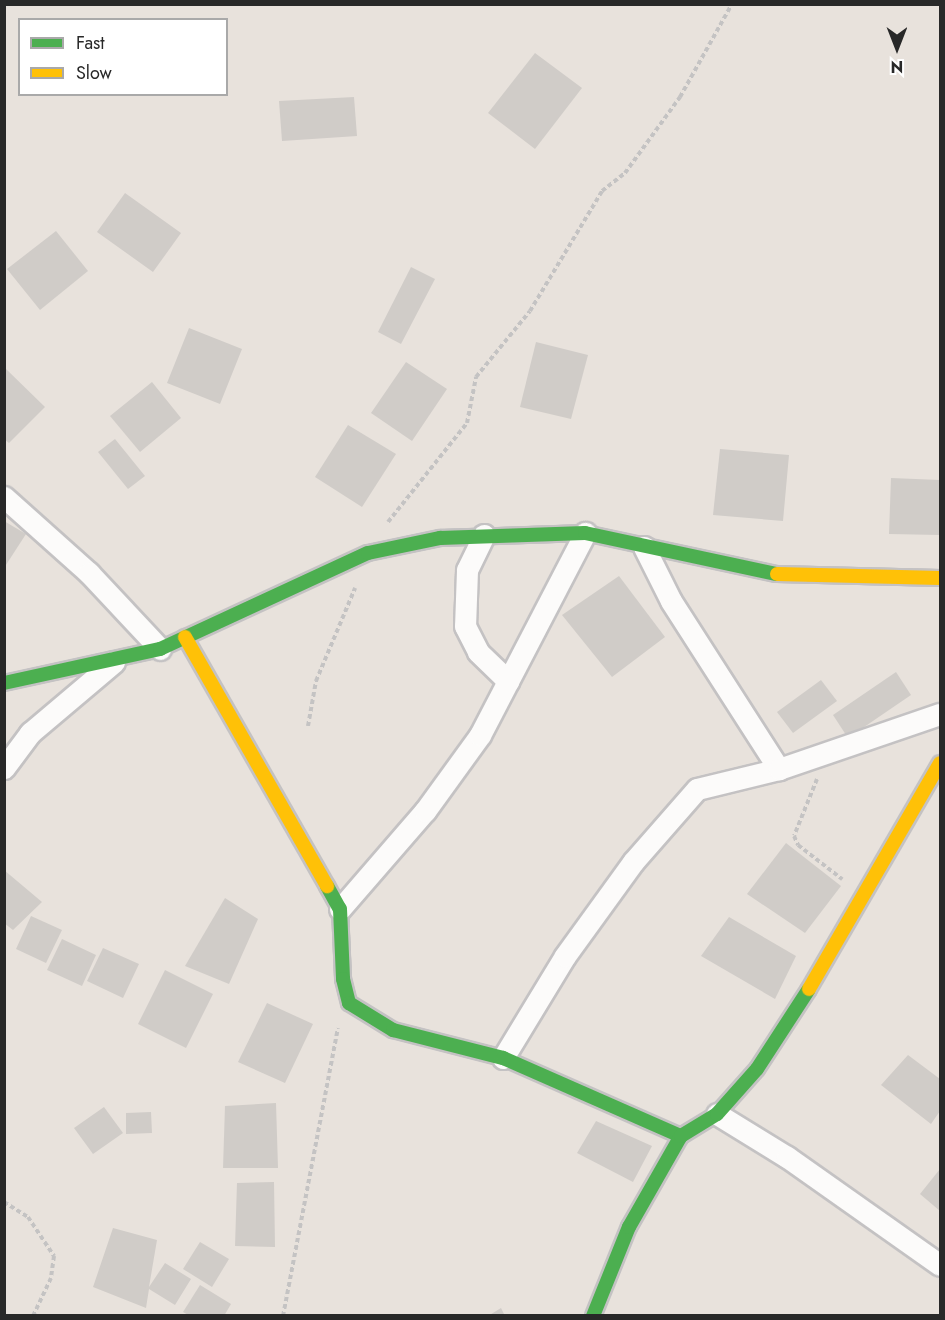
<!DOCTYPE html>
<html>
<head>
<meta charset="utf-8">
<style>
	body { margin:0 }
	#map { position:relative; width:945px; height:1320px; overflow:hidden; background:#e8e2dc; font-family:Jost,sans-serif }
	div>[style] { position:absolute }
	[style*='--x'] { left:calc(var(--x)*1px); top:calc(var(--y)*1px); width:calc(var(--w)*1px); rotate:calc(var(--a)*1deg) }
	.building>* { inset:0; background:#d0ccc8 }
	.path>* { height:4px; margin-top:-2px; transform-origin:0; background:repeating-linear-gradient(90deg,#c4c3c3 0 4.5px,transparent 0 7.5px) }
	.roads { filter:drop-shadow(2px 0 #c4c2c3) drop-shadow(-2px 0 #c4c2c3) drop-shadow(0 2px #c4c2c3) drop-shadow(0 -2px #c4c2c3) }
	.street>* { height:21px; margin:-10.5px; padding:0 10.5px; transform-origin:10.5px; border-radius:10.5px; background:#fcfbfa }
	.fast>* { height:14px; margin:-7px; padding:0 7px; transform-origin:7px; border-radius:7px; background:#4caf50 }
	.slow>* { height:14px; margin:-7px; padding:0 7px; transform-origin:7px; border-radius:7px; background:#ffc107 }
	span { translate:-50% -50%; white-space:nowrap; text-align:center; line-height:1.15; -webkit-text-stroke:4.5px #fff; paint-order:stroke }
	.frame { position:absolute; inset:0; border:6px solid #282828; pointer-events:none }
	.legend { position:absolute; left:18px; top:18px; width:210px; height:78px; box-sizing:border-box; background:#fff; border:2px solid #a9a9a9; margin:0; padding:8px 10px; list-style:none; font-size:18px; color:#282828 }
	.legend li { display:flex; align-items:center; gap:12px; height:30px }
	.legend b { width:30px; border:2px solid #a9a9a9 }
	.north { position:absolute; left:867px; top:18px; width:60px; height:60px; -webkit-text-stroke:4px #fff; paint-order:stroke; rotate:180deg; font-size:16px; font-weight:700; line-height:24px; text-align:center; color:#282828 }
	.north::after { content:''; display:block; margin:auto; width:21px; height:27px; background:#282828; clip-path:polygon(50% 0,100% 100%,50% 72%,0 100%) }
</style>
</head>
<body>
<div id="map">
	<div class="building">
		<i style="clip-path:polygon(535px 53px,582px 88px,535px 149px,488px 113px)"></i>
		<i style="clip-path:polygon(354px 97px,357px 136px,282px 141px,279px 101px)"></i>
		<i style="clip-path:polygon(125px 193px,181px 233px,153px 272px,97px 232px)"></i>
		<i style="clip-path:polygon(56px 231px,88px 271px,40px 310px,7px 269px)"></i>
		<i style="clip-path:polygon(411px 267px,435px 279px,401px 344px,378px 332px)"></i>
		<i style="clip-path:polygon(189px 328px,242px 349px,220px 404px,167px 383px)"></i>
		<i style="clip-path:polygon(536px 342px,588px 355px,571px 419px,520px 407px)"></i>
		<i style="clip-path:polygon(406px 362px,447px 389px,412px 441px,371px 413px)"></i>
		<i style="clip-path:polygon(4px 367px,45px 407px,9px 443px,4px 439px)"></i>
		<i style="clip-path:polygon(152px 382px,181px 418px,140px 452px,110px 416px)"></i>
		<i style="clip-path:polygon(348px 425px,396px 454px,362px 507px,315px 477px)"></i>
		<i style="clip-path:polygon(115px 439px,145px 476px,128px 489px,98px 452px)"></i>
		<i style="clip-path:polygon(720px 449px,789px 455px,783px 521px,713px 515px)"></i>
		<i style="clip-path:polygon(891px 478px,940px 480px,940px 535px,889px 534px)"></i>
		<i style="clip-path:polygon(4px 521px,26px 534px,4px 568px)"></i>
		<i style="clip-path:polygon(619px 576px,665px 637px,612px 677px,562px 615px)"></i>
		<i style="clip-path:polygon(896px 672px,911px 695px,848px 738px,833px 715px)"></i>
		<i style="clip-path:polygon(821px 680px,837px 701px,793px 733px,777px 712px)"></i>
		<i style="clip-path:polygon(786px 843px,841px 886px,805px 933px,747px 894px)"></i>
		<i style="clip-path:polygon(4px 870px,42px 902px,13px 930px,4px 923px)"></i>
		<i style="clip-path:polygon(225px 898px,258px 919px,229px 984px,185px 966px)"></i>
		<i style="clip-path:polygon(31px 916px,62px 930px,46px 963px,16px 949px)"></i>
		<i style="clip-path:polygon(729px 917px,796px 956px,775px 999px,701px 956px)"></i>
		<i style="clip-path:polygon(62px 939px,96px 955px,82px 986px,47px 970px)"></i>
		<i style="clip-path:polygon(103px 948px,139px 964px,123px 998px,87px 981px)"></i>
		<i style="clip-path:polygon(165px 970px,213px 994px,186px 1048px,138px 1024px)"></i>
		<i style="clip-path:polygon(267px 1003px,313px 1024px,285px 1083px,238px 1062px)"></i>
		<i style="clip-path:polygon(908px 1055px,940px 1079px,940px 1111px,931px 1124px,881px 1085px)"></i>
		<i style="clip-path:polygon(276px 1103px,278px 1168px,223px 1168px,225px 1106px)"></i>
		<i style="clip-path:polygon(104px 1107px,123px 1133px,93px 1154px,74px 1128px)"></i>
		<i style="clip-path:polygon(151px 1112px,152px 1133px,126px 1134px,126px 1113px)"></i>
		<i style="clip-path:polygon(596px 1121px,652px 1146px,633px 1182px,577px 1153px)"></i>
		<i style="clip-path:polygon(940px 1169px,940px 1211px,920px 1194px)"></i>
		<i style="clip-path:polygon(274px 1182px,275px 1247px,235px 1246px,237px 1183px)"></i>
		<i style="clip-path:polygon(113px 1228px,157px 1240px,149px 1287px,165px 1263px,191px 1279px,175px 1305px,149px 1289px,146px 1308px,93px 1287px)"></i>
		<i style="clip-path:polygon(200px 1242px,229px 1259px,212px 1287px,183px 1269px)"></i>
		<i style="clip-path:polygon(200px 1285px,231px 1304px,224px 1316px,190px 1316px,183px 1312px)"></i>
		<i style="clip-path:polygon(501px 1308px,505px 1316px,488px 1316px)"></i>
	</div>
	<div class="path">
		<i style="--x:388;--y:522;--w:127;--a:-51.4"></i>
		<i style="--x:467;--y:423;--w:47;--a:-78.9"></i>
		<i style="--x:476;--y:377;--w:85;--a:-50.7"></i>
		<i style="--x:530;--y:311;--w:140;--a:-59"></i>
		<i style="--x:602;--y:191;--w:29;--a:-38"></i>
		<i style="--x:625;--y:173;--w:94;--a:-54.1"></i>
		<i style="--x:680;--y:97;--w:107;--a:-60.8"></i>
		<i style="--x:308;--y:726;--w:46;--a:-79.9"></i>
		<i style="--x:316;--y:681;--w:101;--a:-67.2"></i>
		<i style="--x:817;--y:779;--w:61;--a:112"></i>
		<i style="--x:794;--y:836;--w:10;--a:66"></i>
		<i style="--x:798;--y:845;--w:56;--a:37.7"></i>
		<i style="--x:4;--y:1202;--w:28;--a:32"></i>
		<i style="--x:28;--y:1217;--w:47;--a:56.3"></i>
		<i style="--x:54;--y:1256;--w:22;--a:98"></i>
		<i style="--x:51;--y:1278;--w:42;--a:115.3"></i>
		<i style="--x:283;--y:1316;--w:293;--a:-79.2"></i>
	</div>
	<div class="roads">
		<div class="street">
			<i style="--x:4;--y:497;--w:114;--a:41.8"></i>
			<i style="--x:89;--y:573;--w:104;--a:46.9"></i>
			<i style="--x:484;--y:535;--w:39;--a:116"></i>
			<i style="--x:467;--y:570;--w:56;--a:92"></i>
			<i style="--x:465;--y:626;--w:29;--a:63"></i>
			<i style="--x:478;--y:652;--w:42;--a:44"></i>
			<i style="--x:644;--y:547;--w:60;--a:63.4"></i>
			<i style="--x:671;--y:601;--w:200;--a:57.3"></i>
			<i style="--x:4;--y:768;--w:44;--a:-53.4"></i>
			<i style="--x:30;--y:733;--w:110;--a:-40.2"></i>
			<i style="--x:340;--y:909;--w:130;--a:-49.1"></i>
			<i style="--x:425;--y:811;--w:94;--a:-54.1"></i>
			<i style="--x:480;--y:735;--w:228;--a:-62.5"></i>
			<i style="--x:503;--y:1058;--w:119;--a:-58.7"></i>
			<i style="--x:565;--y:956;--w:116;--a:-54.1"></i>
			<i style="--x:633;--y:862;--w:97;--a:-48.8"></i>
			<i style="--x:697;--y:789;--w:84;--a:-13.7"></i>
			<i style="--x:779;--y:769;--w:170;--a:-18.9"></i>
			<i style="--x:717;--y:1114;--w:82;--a:31.6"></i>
			<i style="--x:787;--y:1157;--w:187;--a:35.2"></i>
		</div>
		<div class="fast">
			<i style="--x:4;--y:683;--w:160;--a:-12.3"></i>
			<i style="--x:160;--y:649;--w:229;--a:-24.8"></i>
			<i style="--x:368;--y:553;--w:74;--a:-11.8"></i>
			<i style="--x:440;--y:538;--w:145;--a:-2"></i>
			<i style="--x:585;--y:533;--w:196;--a:12.1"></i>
			<i style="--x:327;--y:886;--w:26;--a:61"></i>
			<i style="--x:340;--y:909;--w:70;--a:87.5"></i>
			<i style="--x:343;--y:979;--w:25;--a:76"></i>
			<i style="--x:349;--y:1003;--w:52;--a:31.5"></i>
			<i style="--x:393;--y:1030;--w:114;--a:14.3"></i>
			<i style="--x:503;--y:1058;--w:194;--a:23.7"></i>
			<i style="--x:593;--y:1316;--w:96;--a:-68"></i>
			<i style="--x:629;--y:1227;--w:105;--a:-60.3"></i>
			<i style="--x:681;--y:1136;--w:42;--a:-31.4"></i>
			<i style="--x:717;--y:1114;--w:60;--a:-48.4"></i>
			<i style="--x:757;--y:1069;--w:95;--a:-57"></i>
		</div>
		<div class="slow">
			<i style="--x:777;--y:574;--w:163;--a:1.4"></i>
			<i style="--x:185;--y:637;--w:287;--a:60.3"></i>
			<i style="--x:809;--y:989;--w:261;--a:-59.9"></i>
		</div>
	</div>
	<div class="frame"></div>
	<ul class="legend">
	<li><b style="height:8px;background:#4caf50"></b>Fast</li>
	<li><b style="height:8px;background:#ffc107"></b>Slow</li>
	</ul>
	<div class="north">N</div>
</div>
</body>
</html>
